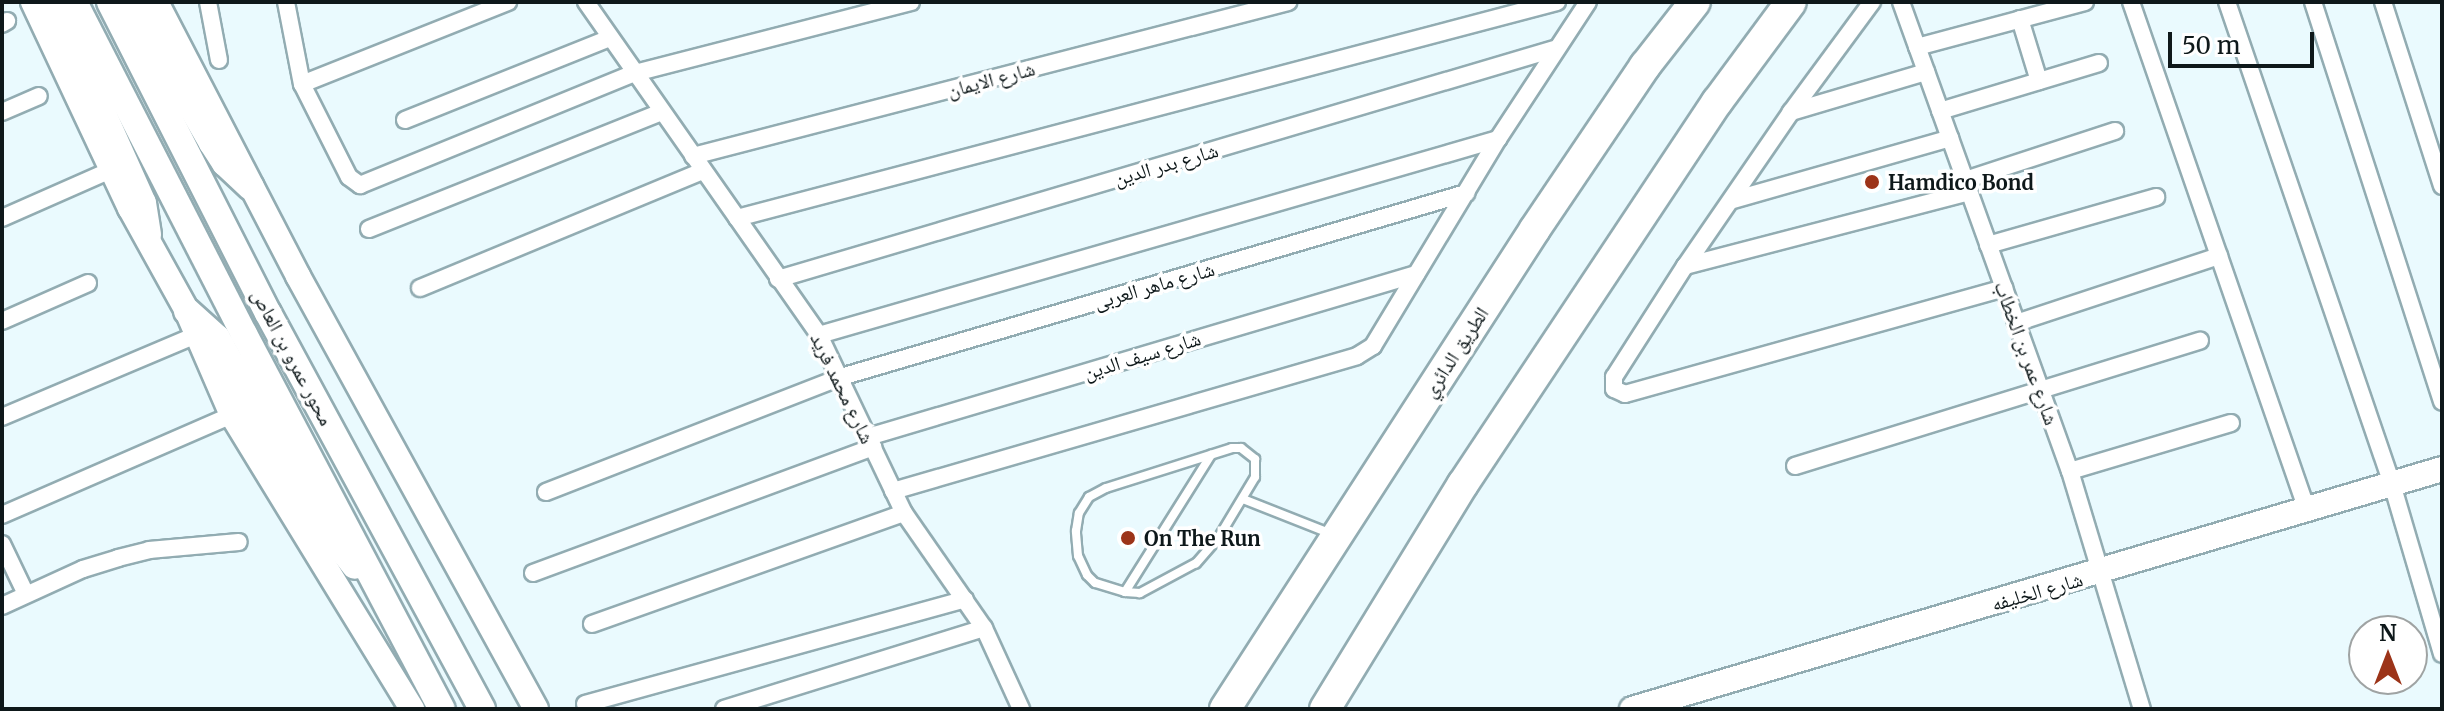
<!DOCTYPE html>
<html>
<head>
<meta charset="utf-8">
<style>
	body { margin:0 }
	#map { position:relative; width:2444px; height:711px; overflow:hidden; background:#eafafe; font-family:Merriweather,"Noto Naskh Arabic",serif }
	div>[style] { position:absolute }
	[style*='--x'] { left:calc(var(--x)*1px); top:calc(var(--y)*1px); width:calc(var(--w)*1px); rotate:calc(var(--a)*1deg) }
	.roads { filter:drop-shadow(2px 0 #92acb2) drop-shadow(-2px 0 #92acb2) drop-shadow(0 2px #92acb2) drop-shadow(0 -2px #92acb2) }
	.lane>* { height:8px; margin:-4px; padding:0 4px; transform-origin:4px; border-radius:4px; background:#fff }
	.street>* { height:16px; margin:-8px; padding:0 8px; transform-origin:8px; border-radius:8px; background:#fff }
	.secondary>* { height:24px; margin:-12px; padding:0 12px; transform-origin:12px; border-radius:12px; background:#fff }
	.primary>* { height:26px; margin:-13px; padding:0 13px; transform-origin:13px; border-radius:13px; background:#fff }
	.highway>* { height:30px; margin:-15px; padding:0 15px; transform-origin:15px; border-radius:15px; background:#fff }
	.dots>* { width:22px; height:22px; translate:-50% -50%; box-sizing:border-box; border:4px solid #fff; border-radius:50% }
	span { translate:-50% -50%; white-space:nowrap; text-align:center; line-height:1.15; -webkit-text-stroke:7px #fff; paint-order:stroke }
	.street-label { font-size:20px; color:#0e181a }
	.poi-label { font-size:20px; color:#0e181a; font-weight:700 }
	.left { translate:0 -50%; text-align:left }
	.frame { position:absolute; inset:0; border:4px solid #0e181a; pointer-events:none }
	.north { position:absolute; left:2348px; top:615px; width:80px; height:80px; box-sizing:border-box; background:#fff; border:2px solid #9fa3a3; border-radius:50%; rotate:0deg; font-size:22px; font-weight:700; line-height:32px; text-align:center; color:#0e181a }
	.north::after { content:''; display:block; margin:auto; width:28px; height:36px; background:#9c3419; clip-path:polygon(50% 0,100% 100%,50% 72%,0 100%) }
	.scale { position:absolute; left:2168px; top:32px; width:146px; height:36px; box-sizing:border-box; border:4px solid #0e181a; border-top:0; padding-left:10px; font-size:24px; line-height:28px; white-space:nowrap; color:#0e181a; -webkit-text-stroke:6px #fff; paint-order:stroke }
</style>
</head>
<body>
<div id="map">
	<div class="roads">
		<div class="lane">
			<i style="--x:1232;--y:448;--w:9;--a:0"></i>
			<i style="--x:1241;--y:448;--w:18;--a:38"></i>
			<i style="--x:1255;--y:459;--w:18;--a:90"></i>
			<i style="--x:1255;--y:477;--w:70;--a:121"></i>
			<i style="--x:1219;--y:537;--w:35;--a:131"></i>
			<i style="--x:1196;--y:563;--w:64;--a:151.8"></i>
			<i style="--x:1140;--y:593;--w:15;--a:-176"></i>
			<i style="--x:1125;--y:592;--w:31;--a:-163"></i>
			<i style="--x:1095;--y:583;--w:11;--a:-135"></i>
			<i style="--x:1087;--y:575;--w:21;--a:-115"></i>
			<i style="--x:1078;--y:556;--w:25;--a:-95"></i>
			<i style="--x:1076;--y:531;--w:18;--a:-81"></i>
			<i style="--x:1079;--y:513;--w:19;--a:-58"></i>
			<i style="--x:1089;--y:497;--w:19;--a:-28"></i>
			<i style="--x:1106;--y:488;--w:132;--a:-17.6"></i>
			<i style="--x:1243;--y:499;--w:96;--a:21.5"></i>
			<i style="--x:1125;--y:592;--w:162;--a:-57.9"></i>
		</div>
		<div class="street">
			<i style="--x:208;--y:2;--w:59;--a:79.3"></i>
			<i style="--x:286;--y:2;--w:84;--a:79"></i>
			<i style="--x:302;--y:84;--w:104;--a:63.2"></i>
			<i style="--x:349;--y:177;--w:14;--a:36"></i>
			<i style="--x:360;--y:185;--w:297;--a:-22.2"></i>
			<i style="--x:635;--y:73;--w:285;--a:-14.4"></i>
			<i style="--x:586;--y:2;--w:406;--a:55"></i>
			<i style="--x:819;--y:335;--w:197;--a:64.5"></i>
			<i style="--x:904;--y:513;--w:140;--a:55.2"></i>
			<i style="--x:984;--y:628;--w:89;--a:65.4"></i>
			<i style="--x:1872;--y:2;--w:137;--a:126.4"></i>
			<i style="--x:1791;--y:112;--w:187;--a:124.5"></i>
			<i style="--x:1685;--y:266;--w:132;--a:122.6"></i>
			<i style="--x:1614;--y:377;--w:12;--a:90"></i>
			<i style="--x:1614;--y:389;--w:12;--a:24"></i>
			<i style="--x:1625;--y:394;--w:394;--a:-15.6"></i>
			<i style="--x:1901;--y:2;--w:499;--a:70.2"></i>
			<i style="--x:2070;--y:471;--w:249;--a:73.2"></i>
			<i style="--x:2131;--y:2;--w:538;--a:70.89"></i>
			<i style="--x:2227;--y:2;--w:509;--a:71.1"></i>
			<i style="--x:2392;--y:484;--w:177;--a:73.6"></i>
			<i style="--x:2313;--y:2;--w:420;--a:72.1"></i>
			<i style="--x:2383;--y:2;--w:193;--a:72.2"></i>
			<i style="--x:2020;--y:19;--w:65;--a:73"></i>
			<i style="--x:2;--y:24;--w:6;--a:-31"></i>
			<i style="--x:1917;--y:47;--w:174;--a:-15"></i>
			<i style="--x:302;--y:84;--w:222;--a:-21.7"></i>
			<i style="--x:1940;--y:111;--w:166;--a:-16.8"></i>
			<i style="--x:2;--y:112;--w:40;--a:-23.4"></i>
			<i style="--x:1791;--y:112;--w:141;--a:-16.5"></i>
			<i style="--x:405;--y:120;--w:221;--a:-21.8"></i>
			<i style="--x:693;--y:156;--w:615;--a:-14.51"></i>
			<i style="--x:1965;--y:180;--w:158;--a:-18.1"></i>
			<i style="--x:1733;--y:200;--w:226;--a:-15.9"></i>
			<i style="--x:2;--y:218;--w:119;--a:-23.8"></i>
			<i style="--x:737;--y:218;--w:848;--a:-14.76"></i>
			<i style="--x:369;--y:229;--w:315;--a:-21.8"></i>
			<i style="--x:1988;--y:245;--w:175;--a:-15.9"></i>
			<i style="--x:1685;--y:266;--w:293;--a:-14.6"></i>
			<i style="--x:778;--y:279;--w:809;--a:-16.51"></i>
			<i style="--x:420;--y:288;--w:306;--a:-22.5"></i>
			<i style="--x:2;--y:321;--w:94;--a:-23.8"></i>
			<i style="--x:2016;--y:323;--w:214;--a:-18.3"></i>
			<i style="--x:819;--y:335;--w:707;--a:-16.1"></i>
			<i style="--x:2;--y:417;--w:211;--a:-22.9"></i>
			<i style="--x:868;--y:437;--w:572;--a:-16.56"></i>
			<i style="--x:1795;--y:466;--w:424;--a:-17.2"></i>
			<i style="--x:2070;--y:471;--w:168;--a:-16.6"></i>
			<i style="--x:893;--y:491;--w:483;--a:-16.2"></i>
			<i style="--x:1357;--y:356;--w:19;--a:-32"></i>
			<i style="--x:1373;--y:346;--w:242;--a:-58.9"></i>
			<i style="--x:1498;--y:139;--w:164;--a:-56.7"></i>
			<i style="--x:546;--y:492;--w:317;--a:-21.3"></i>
			<i style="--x:841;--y:377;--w:652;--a:-16.4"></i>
			<i style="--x:2;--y:515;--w:251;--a:-23.5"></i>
			<i style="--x:2;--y:544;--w:55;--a:64.4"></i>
			<i style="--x:533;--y:573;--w:363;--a:-20.3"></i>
			<i style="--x:2;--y:606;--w:89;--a:-24.6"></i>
			<i style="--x:83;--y:569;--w:37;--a:-17"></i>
			<i style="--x:118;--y:558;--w:32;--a:-14"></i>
			<i style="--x:149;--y:550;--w:90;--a:-5.1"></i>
			<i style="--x:592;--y:624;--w:331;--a:-19.6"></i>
			<i style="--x:585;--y:704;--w:394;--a:-15.4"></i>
			<i style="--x:724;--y:709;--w:272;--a:-17.3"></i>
		</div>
		<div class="secondary">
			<i style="--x:33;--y:2;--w:228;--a:64.8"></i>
			<i style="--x:130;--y:208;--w:118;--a:61"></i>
			<i style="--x:187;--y:311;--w:113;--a:66.6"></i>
			<i style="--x:232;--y:415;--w:345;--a:58.5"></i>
			<i style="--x:156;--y:2;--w:309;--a:62.6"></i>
			<i style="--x:298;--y:276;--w:494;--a:61.2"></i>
			<i style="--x:1632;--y:709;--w:845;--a:-16.5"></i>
		</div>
		<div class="primary">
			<i style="--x:53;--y:2;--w:220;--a:65.9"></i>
			<i style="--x:143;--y:203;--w:32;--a:81"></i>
			<i style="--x:74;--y:2;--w:373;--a:62.9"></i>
			<i style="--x:244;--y:334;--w:424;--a:62.2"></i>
			<i style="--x:110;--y:2;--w:349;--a:63.1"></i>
			<i style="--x:268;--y:313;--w:450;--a:61.6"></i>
			<i style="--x:131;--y:2;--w:163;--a:60.1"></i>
			<i style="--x:212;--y:143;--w:24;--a:57"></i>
			<i style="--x:225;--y:163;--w:35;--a:43"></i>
			<i style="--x:187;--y:311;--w:40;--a:42"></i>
			<i style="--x:217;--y:338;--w:199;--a:61.1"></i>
			<i style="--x:313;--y:512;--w:68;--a:52.1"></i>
		</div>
		<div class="highway">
			<i style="--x:1225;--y:709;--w:571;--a:-57.14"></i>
			<i style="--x:1535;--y:229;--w:197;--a:-56"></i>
			<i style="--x:1645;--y:66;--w:81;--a:-52"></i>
			<i style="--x:1325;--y:709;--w:264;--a:-58.5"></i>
			<i style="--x:1463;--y:484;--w:459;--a:-56.4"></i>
			<i style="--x:1717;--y:102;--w:124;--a:-53.5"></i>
		</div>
	</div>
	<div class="dots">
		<i style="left:1872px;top:182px;background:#9c3419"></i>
		<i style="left:1128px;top:538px;background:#9c3419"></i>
	</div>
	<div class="street-label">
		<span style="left:991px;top:79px;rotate:-15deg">شارع الايمان</span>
		<span style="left:1166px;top:164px;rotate:-16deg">شارع بدر الدين</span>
		<span style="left:1154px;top:285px;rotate:-16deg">شارع ماهر العربى</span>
		<span style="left:1455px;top:352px;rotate:-57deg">الطريق الدائري</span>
		<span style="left:2027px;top:353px;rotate:70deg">شارع عمر بن الخطاب</span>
		<span style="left:1142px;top:355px;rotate:-17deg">شارع سيف الدين</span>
		<span style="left:293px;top:357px;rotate:62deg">محور عمرو بن العاص</span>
		<span style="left:843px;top:388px;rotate:64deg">شارع محمد فريد</span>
		<span style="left:2037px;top:591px;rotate:-16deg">شارع الخليفه</span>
	</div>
	<div class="poi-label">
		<span class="left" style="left:1888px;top:182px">Hamdico Bond</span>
		<span class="left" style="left:1144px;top:538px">On The Run</span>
	</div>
	<div class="frame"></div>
	<div class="north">N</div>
	<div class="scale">50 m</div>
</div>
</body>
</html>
